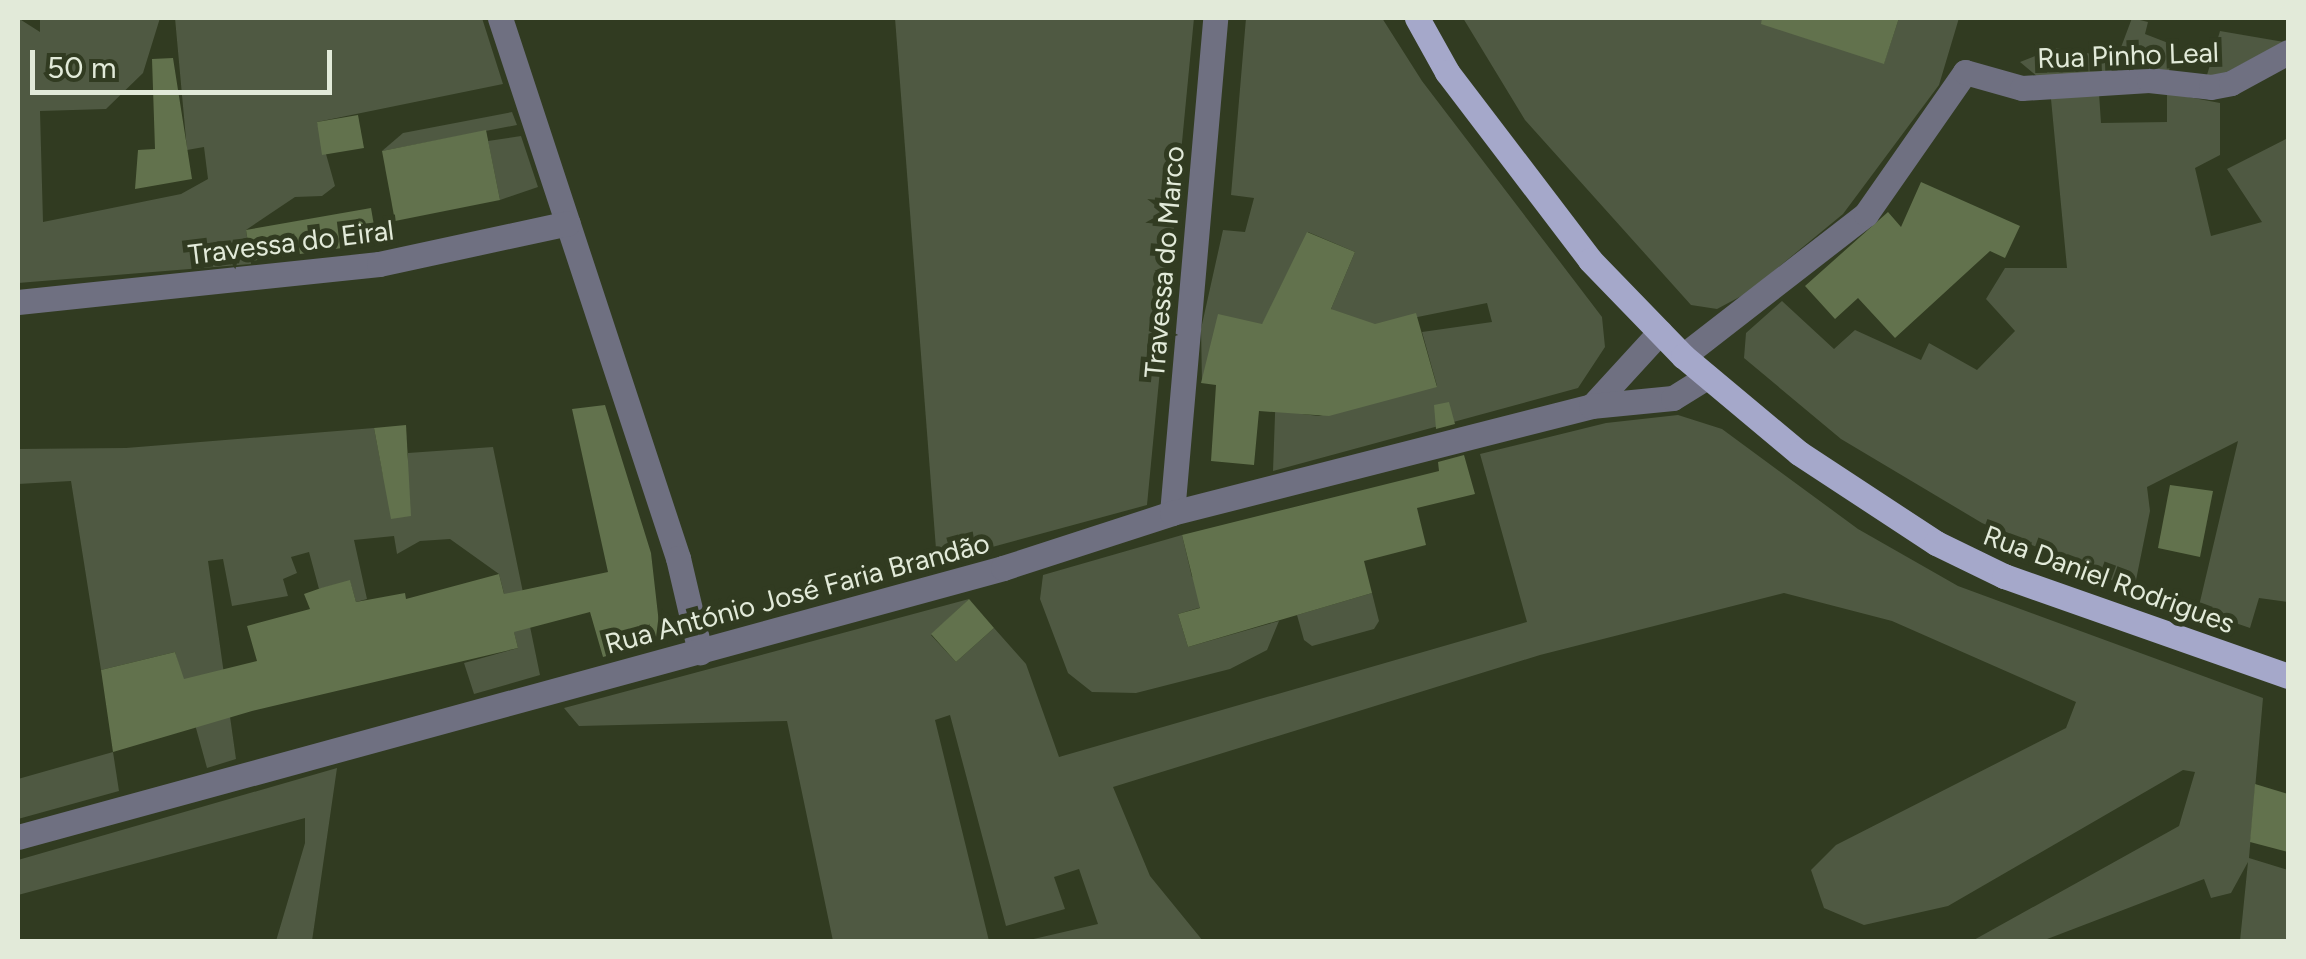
<!DOCTYPE html>
<html>
<head>
<meta charset="utf-8">
<style>
	body { margin:0 }
	#map { position:relative; width:2306px; height:959px; overflow:hidden; background:#313b21; font-family:Figtree,sans-serif }
	div>[style] { position:absolute }
	[style*='--x'] { left:calc(var(--x)*1px); top:calc(var(--y)*1px); width:calc(var(--w)*1px); rotate:calc(var(--a)*1deg) }
	.green>* { inset:0; background:#4f5942 }
	.building>* { inset:0; background:#62724d }
	.minor>* { height:25px; margin:-12.5px; padding:0 12.5px; transform-origin:12.5px; border-radius:12.5px; background:#6f7081 }
	.major>* { height:25px; margin:-12.5px; padding:0 12.5px; transform-origin:12.5px; border-radius:12.5px; background:#a5a8ca }
	span { translate:-50% -50%; white-space:nowrap; text-align:center; line-height:1.15; -webkit-text-stroke:10px #313b21; paint-order:stroke }
	.street-label { font-size:28px; color:#e2ead9 }
	.frame { position:absolute; inset:0; border:20px solid #e2ead9; pointer-events:none }
	.scale { position:absolute; left:30px; top:50px; width:302px; height:45px; box-sizing:border-box; border:5px solid #e2ead9; border-top:0; padding-left:12px; font-size:30px; line-height:35px; white-space:nowrap; color:#e2ead9; -webkit-text-stroke:8px #313b21; paint-order:stroke }
</style>
</head>
<body>
<div id="map">
	<div class="green">
		<i style="clip-path:polygon(18px 18px,40px 32px,40px 18px,160px 18px,143px 73px,106px 109px,40px 111px,43px 222px,181px 194px,208px 179px,204px 147px,187px 150px,175px 18px,482px 18px,503px 84px,317px 122px,335px 186px,322px 196px,295px 197px,246px 230px,251px 264px,18px 283px)"></i>
		<i style="clip-path:polygon(895px 18px,1194px 18px,1147px 505px,937px 562px)"></i>
		<i style="clip-path:polygon(1246px 18px,1382px 18px,1422px 81px,1602px 317px,1605px 347px,1578px 388px,1273px 471px,1276px 387px,1302px 414px,1319px 416px,1437px 386px,1422px 332px,1492px 322px,1487px 303px,1358px 329px,1331px 309px,1355px 252px,1308px 232px,1260px 329px,1202px 382px,1201px 329px,1223px 230px,1245px 232px,1254px 198px,1231px 195px)"></i>
		<i style="clip-path:polygon(1463px 18px,1809px 18px,1803px 37px,1884px 63px,1899px 18px,1959px 18px,1939px 85px,1843px 214px,1747px 293px,1717px 309px,1691px 305px,1525px 120px)"></i>
		<i style="clip-path:polygon(2132px 18px,2148px 22px,2145px 34px,2176px 46px,2168px 74px,2039px 78px,2020px 62px,2055px 48px,2117px 58px)"></i>
		<i style="clip-path:polygon(2220px 31px,2284px 42px,2219px 76px,2207px 75px)"></i>
		<i style="clip-path:polygon(2099px 93px,2101px 123px,2167px 122px,2167px 93px,2220px 103px,2220px 155px,2195px 168px,2211px 236px,2262px 222px,2227px 169px,2288px 138px,2288px 602px,2259px 598px,2250px 628px,2198px 610px,2238px 441px,2147px 487px,2150px 511px,2134px 590px,1982px 523px,1841px 439px,1744px 358px,1746px 333px,1782px 301px,1834px 349px,1855px 330px,1921px 360px,1929px 343px,1977px 370px,2015px 331px,1986px 299px,2005px 268px,2067px 268px,2051px 99px)"></i>
		<i style="clip-path:polygon(512px 112px,517px 125px,382px 151px,403px 133px)"></i>
		<i style="clip-path:polygon(521px 136px,538px 187px,500px 200px,488px 141px)"></i>
		<i style="clip-path:polygon(1678px 415px,1722px 429px,1858px 529px,1958px 586px,2263px 698px,2249px 858px,2288px 870px,2288px 941px,2240px 941px,2248px 862px,2231px 893px,2211px 898px,2204px 879px,2042px 941px,1972px 941px,2179px 826px,2195px 772px,2183px 770px,1948px 906px,1864px 925px,1824px 908px,1811px 870px,1836px 845px,2066px 728px,2076px 702px,1892px 621px,1784px 593px,1540px 655px,1113px 787px,1150px 876px,1203px 941px,1025px 941px,1098px 924px,1079px 869px,1054px 877px,1065px 909px,1006px 926px,950px 715px,935px 720px,989px 941px,833px 941px,787px 721px,579px 726px,564px 708px,969px 599px,931px 635px,956px 662px,994px 628px,1026px 664px,1059px 757px,1527px 622px,1480px 454px,1606px 423px)"></i>
		<i style="clip-path:polygon(374px 428px,383px 475px,408px 471px,408px 453px,493px 447px,540px 675px,474px 694px,464px 663px,518px 648px,499px 574px,450px 539px,420px 541px,397px 554px,394px 536px,354px 540px,367px 599px,356px 602px,350px 581px,319px 589px,309px 552px,291px 557px,297px 573px,283px 579px,288px 596px,232px 606px,223px 559px,208px 561px,236px 759px,207px 768px,175px 652px,101px 670px,71px 481px,18px 484px,18px 449px,126px 448px)"></i>
		<i style="clip-path:polygon(1182px 535px,1192px 577px,1267px 588px,1178px 614px,1188px 647px,1279px 621px,1267px 650px,1230px 669px,1136px 693px,1092px 692px,1068px 673px,1040px 599px,1043px 575px)"></i>
		<i style="clip-path:polygon(1372px 593px,1379px 621px,1374px 629px,1312px 646px,1304px 640px,1297px 615px)"></i>
		<i style="clip-path:polygon(113px 752px,119px 791px,18px 819px,18px 779px)"></i>
		<i style="clip-path:polygon(337px 768px,312px 941px,276px 941px,305px 843px,305px 818px,18px 895px,18px 860px)"></i>
	</div>
	<div class="building">
		<i style="clip-path:polygon(1762px 18px,1899px 18px,1884px 64px,1761px 24px)"></i>
		<i style="clip-path:polygon(173px 58px,192px 179px,135px 189px,138px 150px,155px 149px,152px 59px)"></i>
		<i style="clip-path:polygon(358px 115px,364px 148px,322px 155px,317px 122px)"></i>
		<i style="clip-path:polygon(486px 130px,500px 200px,395px 221px,382px 151px)"></i>
		<i style="clip-path:polygon(1921px 182px,2020px 226px,2005px 258px,1990px 251px,1895px 338px,1858px 298px,1835px 319px,1805px 286px,1888px 212px,1901px 227px)"></i>
		<i style="clip-path:polygon(371px 208px,377px 243px,251px 261px,246px 230px)"></i>
		<i style="clip-path:polygon(1307px 232px,1355px 252px,1331px 309px,1375px 324px,1416px 313px,1437px 387px,1329px 416px,1259px 411px,1254px 465px,1211px 461px,1216px 385px,1201px 383px,1218px 314px,1262px 324px)"></i>
		<i style="clip-path:polygon(1449px 402px,1455px 424px,1436px 429px,1434px 405px)"></i>
		<i style="clip-path:polygon(605px 405px,651px 553px,661px 641px,603px 657px,590px 612px,514px 632px,518px 648px,252px 711px,113px 752px,101px 670px,175px 652px,184px 679px,257px 661px,247px 626px,310px 609px,304px 594px,321px 588px,350px 580px,356px 602px,405px 593px,406px 599px,499px 574px,504px 594px,608px 572px,572px 409px)"></i>
		<i style="clip-path:polygon(406px 425px,411px 516px,391px 519px,374px 428px)"></i>
		<i style="clip-path:polygon(1464px 455px,1475px 494px,1417px 508px,1426px 545px,1364px 561px,1372px 593px,1188px 647px,1178px 614px,1200px 608px,1182px 535px,1439px 471px,1438px 462px)"></i>
		<i style="clip-path:polygon(2170px 485px,2213px 491px,2200px 557px,2158px 548px)"></i>
		<i style="clip-path:polygon(969px 599px,994px 628px,956px 662px,931px 634px)"></i>
		<i style="clip-path:polygon(2255px 784px,2288px 794px,2288px 852px,2250px 842px)"></i>
	</div>
	<div class="minor">
		<i style="--x:500;--y:18;--w:569;--a:71.76"></i>
		<i style="--x:678;--y:558;--w:97;--a:76.8"></i>
		<i style="--x:18;--y:302;--w:363;--a:-6"></i>
		<i style="--x:379;--y:264;--w:193;--a:-12.2"></i>
		<i style="--x:1683;--y:356;--w:232;--a:-37.8"></i>
		<i style="--x:1866;--y:214;--w:173;--a:-55.1"></i>
		<i style="--x:1965;--y:72;--w:59;--a:15.7"></i>
		<i style="--x:2022;--y:88;--w:127;--a:-3.6"></i>
		<i style="--x:2149;--y:80;--w:62;--a:6.4"></i>
		<i style="--x:2211;--y:87;--w:20;--a:-11"></i>
		<i style="--x:2231;--y:83;--w:65;--a:-28.5"></i>
		<i style="--x:1593;--y:405;--w:99;--a:-47.5"></i>
		<i style="--x:1172;--y:513;--w:497;--a:-85"></i>
		<i style="--x:18;--y:837;--w:1021;--a:-15.27"></i>
		<i style="--x:1003;--y:568;--w:178;--a:-18"></i>
		<i style="--x:1172;--y:513;--w:432;--a:-14.3"></i>
		<i style="--x:1591;--y:406;--w:82;--a:-5.6"></i>
		<i style="--x:1673;--y:398;--w:40;--a:-32"></i>
	</div>
	<div class="major">
		<i style="--x:1417;--y:18;--w:62;--a:60.9"></i>
		<i style="--x:1447;--y:72;--w:236;--a:52.7"></i>
		<i style="--x:1590;--y:260;--w:134;--a:45.9"></i>
		<i style="--x:1683;--y:356;--w:151;--a:39.9"></i>
		<i style="--x:1799;--y:453;--w:164;--a:33.3"></i>
		<i style="--x:1936;--y:543;--w:76;--a:25.9"></i>
		<i style="--x:2004;--y:576;--w:301;--a:19.4"></i>
	</div>
	<div class="street-label">
		<span style="left:2128px;top:55px;rotate:-2deg">Rua Pinho Leal</span>
		<span style="left:291px;top:242px;rotate:-7deg">Travessa do Eiral</span>
		<span style="left:1164px;top:262px;rotate:-85deg">Travessa do Marco</span>
		<span style="left:2109px;top:579px;rotate:20deg">Rua Daniel Rodrigues</span>
		<span style="left:797px;top:593px;rotate:-15deg">Rua António José Faria Brandão</span>
	</div>
	<div class="frame"></div>
	<div class="scale">50 m</div>
</div>
</body>
</html>
